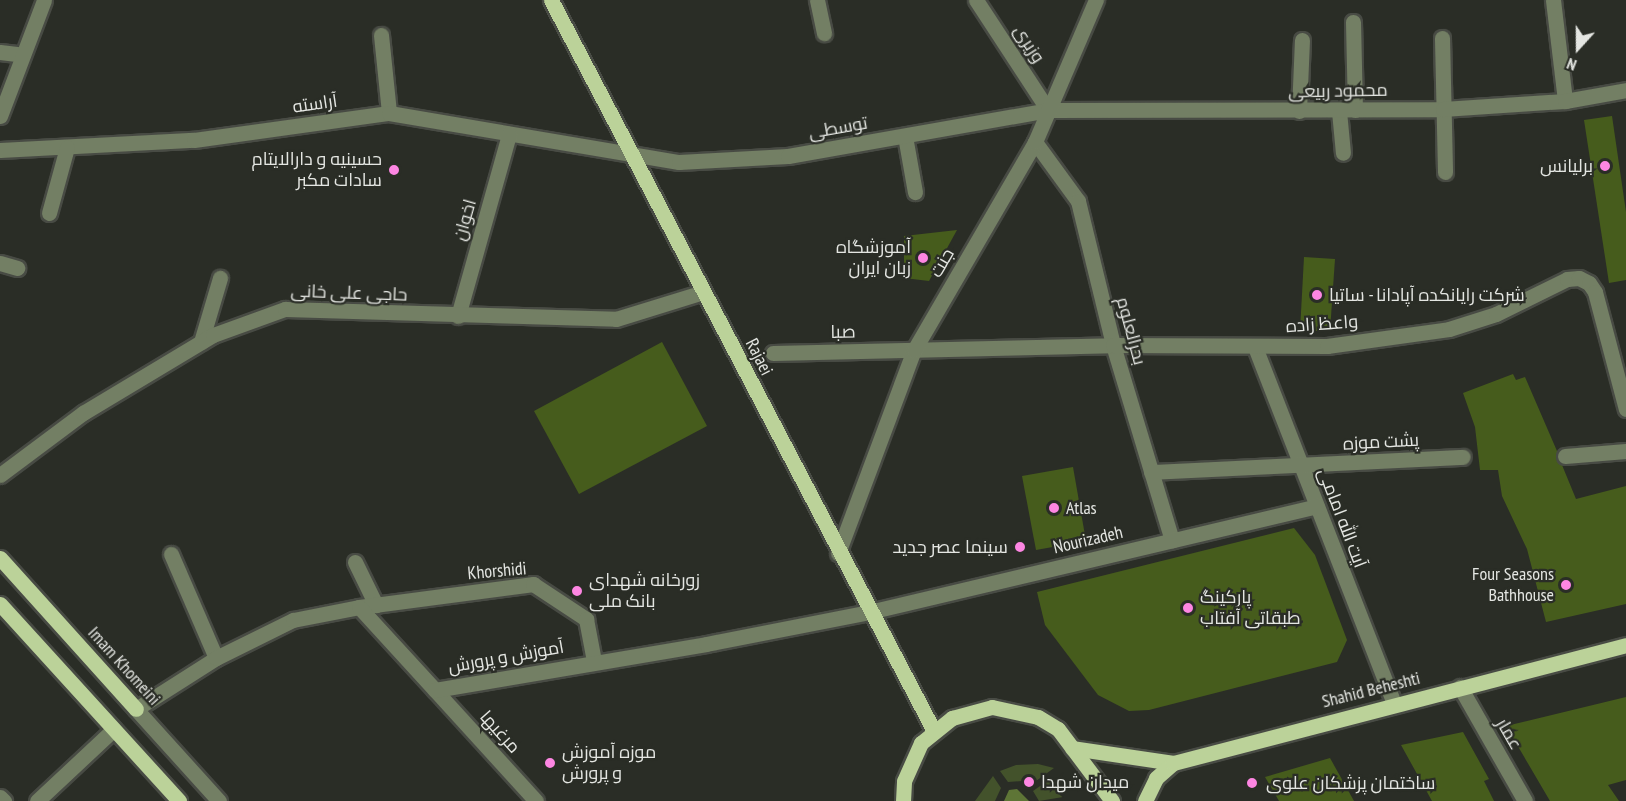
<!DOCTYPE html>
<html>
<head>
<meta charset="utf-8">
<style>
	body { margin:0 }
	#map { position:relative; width:1626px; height:801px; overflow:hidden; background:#2a2d26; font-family:"PT Sans Narrow",Cairo,sans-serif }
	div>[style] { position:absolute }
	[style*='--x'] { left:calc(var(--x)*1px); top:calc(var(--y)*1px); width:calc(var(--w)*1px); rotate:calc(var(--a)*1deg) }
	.green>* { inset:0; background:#43522b }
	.water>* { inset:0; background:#5e7536 }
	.building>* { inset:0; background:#465c1c }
	.roads { filter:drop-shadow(2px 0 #484b44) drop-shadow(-2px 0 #484b44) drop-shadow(0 2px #484b44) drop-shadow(0 -2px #484b44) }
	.minor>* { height:15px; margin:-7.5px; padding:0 7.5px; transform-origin:7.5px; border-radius:7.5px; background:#737f64 }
	.major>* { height:15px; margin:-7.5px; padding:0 7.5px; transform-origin:7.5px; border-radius:7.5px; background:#bbd299 }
	.dots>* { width:16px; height:16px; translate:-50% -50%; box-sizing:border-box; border:3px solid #2a2d26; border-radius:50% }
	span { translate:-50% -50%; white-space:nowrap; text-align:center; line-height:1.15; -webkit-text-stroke:4.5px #2a2d26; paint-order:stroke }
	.street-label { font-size:18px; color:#e4e6e2 }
	.poi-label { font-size:18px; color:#e4e6e2 }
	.right { translate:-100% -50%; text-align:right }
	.left { translate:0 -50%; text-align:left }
	.north { position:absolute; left:1548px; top:18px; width:60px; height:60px; -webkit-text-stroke:4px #2a2d26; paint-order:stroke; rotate:201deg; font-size:16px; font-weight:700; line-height:24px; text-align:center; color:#e4e6e2 }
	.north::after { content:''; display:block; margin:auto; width:21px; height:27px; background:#e4e6e2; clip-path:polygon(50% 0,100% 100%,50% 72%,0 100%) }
</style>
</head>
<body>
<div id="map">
	<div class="green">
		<i style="clip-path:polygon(1038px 764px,1054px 768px,1029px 786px,1022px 781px,1008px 782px,1000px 771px,1016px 765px)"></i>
		<i style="clip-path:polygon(993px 776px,1001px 788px,995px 801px,975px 801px)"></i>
		<i style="clip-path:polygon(1050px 779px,1063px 797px,1039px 801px,1033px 791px)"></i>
	</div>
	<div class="water">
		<i style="clip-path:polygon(1017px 789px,1029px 801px,1004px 801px,1009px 790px)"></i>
	</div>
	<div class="building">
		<i style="clip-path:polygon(1612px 116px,1626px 212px,1626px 280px,1609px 283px,1584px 120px)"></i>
		<i style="clip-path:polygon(957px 230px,929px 281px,904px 278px,904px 236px)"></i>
		<i style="clip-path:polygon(1304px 257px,1335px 259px,1330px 331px,1300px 331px)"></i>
		<i style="clip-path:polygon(662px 342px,707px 426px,579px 494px,534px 411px)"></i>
		<i style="clip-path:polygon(1513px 374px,1516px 380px,1525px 377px,1557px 451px,1557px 461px,1562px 465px,1576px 499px,1626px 486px,1626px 604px,1546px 622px,1527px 549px,1502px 496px,1498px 470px,1480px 470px,1475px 427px,1463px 393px)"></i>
		<i style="clip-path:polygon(1073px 467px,1086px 541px,1036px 550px,1022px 476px)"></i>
		<i style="clip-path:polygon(1294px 528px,1315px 555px,1347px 640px,1337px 662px,1149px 710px,1129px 711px,1098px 695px,1045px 625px,1037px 592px)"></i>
		<i style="clip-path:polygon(1626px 697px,1626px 780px,1608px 785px,1619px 801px,1550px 801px,1506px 726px)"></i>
		<i style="clip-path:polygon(1463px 732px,1489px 779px,1484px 781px,1494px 801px,1432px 801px,1401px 745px)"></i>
		<i style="clip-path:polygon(1330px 758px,1354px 801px,1279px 801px,1265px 777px)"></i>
	</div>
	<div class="roads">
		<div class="minor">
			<i style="--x:817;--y:0;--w:34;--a:78"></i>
			<i style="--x:976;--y:0;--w:131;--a:56.8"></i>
			<i style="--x:1553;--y:0;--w:102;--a:83.2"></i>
			<i style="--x:1353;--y:22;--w:88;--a:88.7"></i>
			<i style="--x:381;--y:35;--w:78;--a:84.1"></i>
			<i style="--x:1442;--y:38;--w:134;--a:88.7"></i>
			<i style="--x:0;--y:52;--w:23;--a:7"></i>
			<i style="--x:1299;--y:111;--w:71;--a:-87.6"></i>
			<i style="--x:1339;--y:111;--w:42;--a:84.6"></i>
			<i style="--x:0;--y:116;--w:124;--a:-69.2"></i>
			<i style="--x:905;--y:136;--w:57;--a:79.9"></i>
			<i style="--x:1035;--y:142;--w:73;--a:53.9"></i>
			<i style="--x:1078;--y:201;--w:148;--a:76.3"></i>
			<i style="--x:1113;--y:345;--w:204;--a:73.2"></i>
			<i style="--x:0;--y:150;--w:194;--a:-3"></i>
			<i style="--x:194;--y:140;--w:197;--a:-7.9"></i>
			<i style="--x:389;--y:113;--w:294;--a:9.6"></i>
			<i style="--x:679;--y:162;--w:109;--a:-3.2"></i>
			<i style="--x:788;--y:156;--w:264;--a:-10"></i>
			<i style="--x:1048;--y:110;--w:395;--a:-0.1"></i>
			<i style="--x:1443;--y:109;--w:122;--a:-3.8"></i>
			<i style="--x:1565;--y:101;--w:62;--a:-10.2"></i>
			<i style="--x:49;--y:213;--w:68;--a:-74.7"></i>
			<i style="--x:0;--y:263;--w:18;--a:16"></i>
			<i style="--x:458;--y:316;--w:189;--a:-74.3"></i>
			<i style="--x:201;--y:342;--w:67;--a:-73.5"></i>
			<i style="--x:1255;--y:347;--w:383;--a:68.7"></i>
			<i style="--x:773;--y:353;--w:340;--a:-1.3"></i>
			<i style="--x:1113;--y:345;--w:214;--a:0.3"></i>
			<i style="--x:1327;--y:346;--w:123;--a:-7.9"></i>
			<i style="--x:1449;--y:329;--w:49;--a:-17.7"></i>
			<i style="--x:1496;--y:314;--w:79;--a:-26.2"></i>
			<i style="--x:1567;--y:279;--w:12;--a:-5"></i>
			<i style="--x:1579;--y:278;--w:11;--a:27"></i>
			<i style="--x:1589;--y:283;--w:11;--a:56"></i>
			<i style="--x:1595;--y:292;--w:121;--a:75.2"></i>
			<i style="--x:1565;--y:456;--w:61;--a:-4.7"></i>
			<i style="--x:1151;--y:472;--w:312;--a:-2.8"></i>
			<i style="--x:0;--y:475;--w:104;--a:-36.8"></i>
			<i style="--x:83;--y:413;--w:152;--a:-31"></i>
			<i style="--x:213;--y:335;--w:77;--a:-19.9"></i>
			<i style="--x:285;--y:309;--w:331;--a:1.7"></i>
			<i style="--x:616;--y:319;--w:91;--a:-17.2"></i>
			<i style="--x:838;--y:553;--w:217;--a:-69.5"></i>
			<i style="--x:914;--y:350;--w:241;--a:-59.8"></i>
			<i style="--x:1035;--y:142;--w:155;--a:-66.8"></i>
			<i style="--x:171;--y:554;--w:113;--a:66.6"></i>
			<i style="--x:355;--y:562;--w:48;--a:64"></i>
			<i style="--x:359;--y:607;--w:176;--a:-7.5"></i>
			<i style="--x:533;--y:584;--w:64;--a:33.4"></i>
			<i style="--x:586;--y:619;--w:43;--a:79.2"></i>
			<i style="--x:1460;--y:687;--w:131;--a:60.3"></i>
			<i style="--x:435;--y:690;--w:150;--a:47.7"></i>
			<i style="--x:0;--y:797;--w:6;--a:45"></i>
			<i style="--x:37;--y:801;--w:105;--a:-43.1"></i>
			<i style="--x:219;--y:801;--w:124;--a:-132.1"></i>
			<i style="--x:136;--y:709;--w:95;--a:-32.5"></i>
			<i style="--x:216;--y:658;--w:86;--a:-26.3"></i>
			<i style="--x:293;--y:620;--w:67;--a:-11.1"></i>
			<i style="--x:359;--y:607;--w:113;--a:47.5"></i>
			<i style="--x:435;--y:690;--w:275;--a:-9.6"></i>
			<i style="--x:706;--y:644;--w:166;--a:-11.1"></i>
			<i style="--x:869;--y:612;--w:460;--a:-13.3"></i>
		</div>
		<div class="major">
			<i style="--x:551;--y:0;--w:825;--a:62.35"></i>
			<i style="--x:0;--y:558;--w:203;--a:48"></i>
			<i style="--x:0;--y:604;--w:266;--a:47.7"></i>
			<i style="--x:1072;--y:748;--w:102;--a:8.4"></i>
			<i style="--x:903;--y:801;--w:20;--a:-87"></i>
			<i style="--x:904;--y:781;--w:42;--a:-65.9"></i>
			<i style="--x:921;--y:743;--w:40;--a:-39"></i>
			<i style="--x:952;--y:718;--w:41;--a:-15.4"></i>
			<i style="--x:992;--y:707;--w:47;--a:12.3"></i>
			<i style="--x:1038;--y:717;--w:23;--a:31"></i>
			<i style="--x:1058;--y:729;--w:90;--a:53.1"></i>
			<i style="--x:1145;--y:801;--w:25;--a:-64"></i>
			<i style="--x:1156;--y:778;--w:23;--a:-41"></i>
			<i style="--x:1173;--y:763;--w:468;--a:-14.6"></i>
		</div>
	</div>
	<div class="dots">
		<i style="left:1605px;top:166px;background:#fd86e2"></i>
		<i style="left:394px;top:170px;background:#fd86e2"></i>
		<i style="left:923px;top:258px;background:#fd86e2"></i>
		<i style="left:1317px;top:295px;background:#fd86e2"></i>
		<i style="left:1054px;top:508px;background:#fd86e2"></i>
		<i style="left:1020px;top:547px;background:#fd86e2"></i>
		<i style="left:1566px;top:585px;background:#fd86e2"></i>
		<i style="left:577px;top:591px;background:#fd86e2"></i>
		<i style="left:1188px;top:608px;background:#fd86e2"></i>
		<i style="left:550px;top:763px;background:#fd86e2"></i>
		<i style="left:1029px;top:782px;background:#fd86e2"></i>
		<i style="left:1252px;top:783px;background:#fd86e2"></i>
	</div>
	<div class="street-label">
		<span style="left:1029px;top:44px;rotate:57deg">وزیری</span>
		<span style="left:1338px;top:91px;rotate:-1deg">محمود ربیعی</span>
		<span style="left:315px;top:104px;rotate:-8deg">آراسته</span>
		<span style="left:838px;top:128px;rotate:-10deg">توسطی</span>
		<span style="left:465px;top:220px;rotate:-74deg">اخوان</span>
		<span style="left:942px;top:263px;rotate:-60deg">جنت</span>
		<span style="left:349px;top:293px;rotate:2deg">حاجی علی خانی</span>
		<span style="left:1322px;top:324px;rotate:-4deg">واعظ زاده</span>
		<span style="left:1131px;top:331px;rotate:75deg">بحرالعلوم</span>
		<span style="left:843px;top:332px;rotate:-1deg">صبا</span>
		<span style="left:759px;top:357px;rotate:63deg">Rajaei</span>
		<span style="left:1381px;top:442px;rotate:-3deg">پشت موزه</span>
		<span style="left:1342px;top:518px;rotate:69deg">آیت الله امامی</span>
		<span style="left:1088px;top:540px;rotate:-13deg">Nourizadeh</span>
		<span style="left:497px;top:571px;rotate:-5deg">Khorshidi</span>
		<span style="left:506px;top:657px;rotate:-10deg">آموزش و پرورش</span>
		<span style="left:124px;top:666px;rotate:48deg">Imam Khomeini</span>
		<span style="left:1371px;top:690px;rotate:-14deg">Shahid Beheshti</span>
		<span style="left:500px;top:732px;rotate:48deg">مرغیها</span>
		<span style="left:1509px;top:734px;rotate:60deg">عمار</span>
	</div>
	<div class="poi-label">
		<span class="right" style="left:382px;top:170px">حسینیه و دارالایتام<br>سادات مکبر</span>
		<span class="right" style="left:1593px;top:166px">برلیانس</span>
		<span class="right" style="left:911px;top:258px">آموزشگاه<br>زبان ایران</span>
		<span class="left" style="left:1329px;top:295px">شرکت رایانکده آپادانا - ساتیا</span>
		<span class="left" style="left:1066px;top:508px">Atlas</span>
		<span class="right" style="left:1008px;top:547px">سینما عصر جدید</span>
		<span class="right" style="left:1554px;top:585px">Four Seasons<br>Bathhouse</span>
		<span class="left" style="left:589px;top:591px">زورخانه شهدای<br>بانک ملی</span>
		<span class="left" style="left:1200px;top:608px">پارکینگ<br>طبقاتی آفتاب</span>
		<span class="left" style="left:562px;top:763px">موزه آموزش<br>و پرورش</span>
		<span class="left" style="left:1041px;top:782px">میدان شهدا</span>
		<span class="left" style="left:1266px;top:783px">ساختمان پزشکان علوی</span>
	</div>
	<div class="north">N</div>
</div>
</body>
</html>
